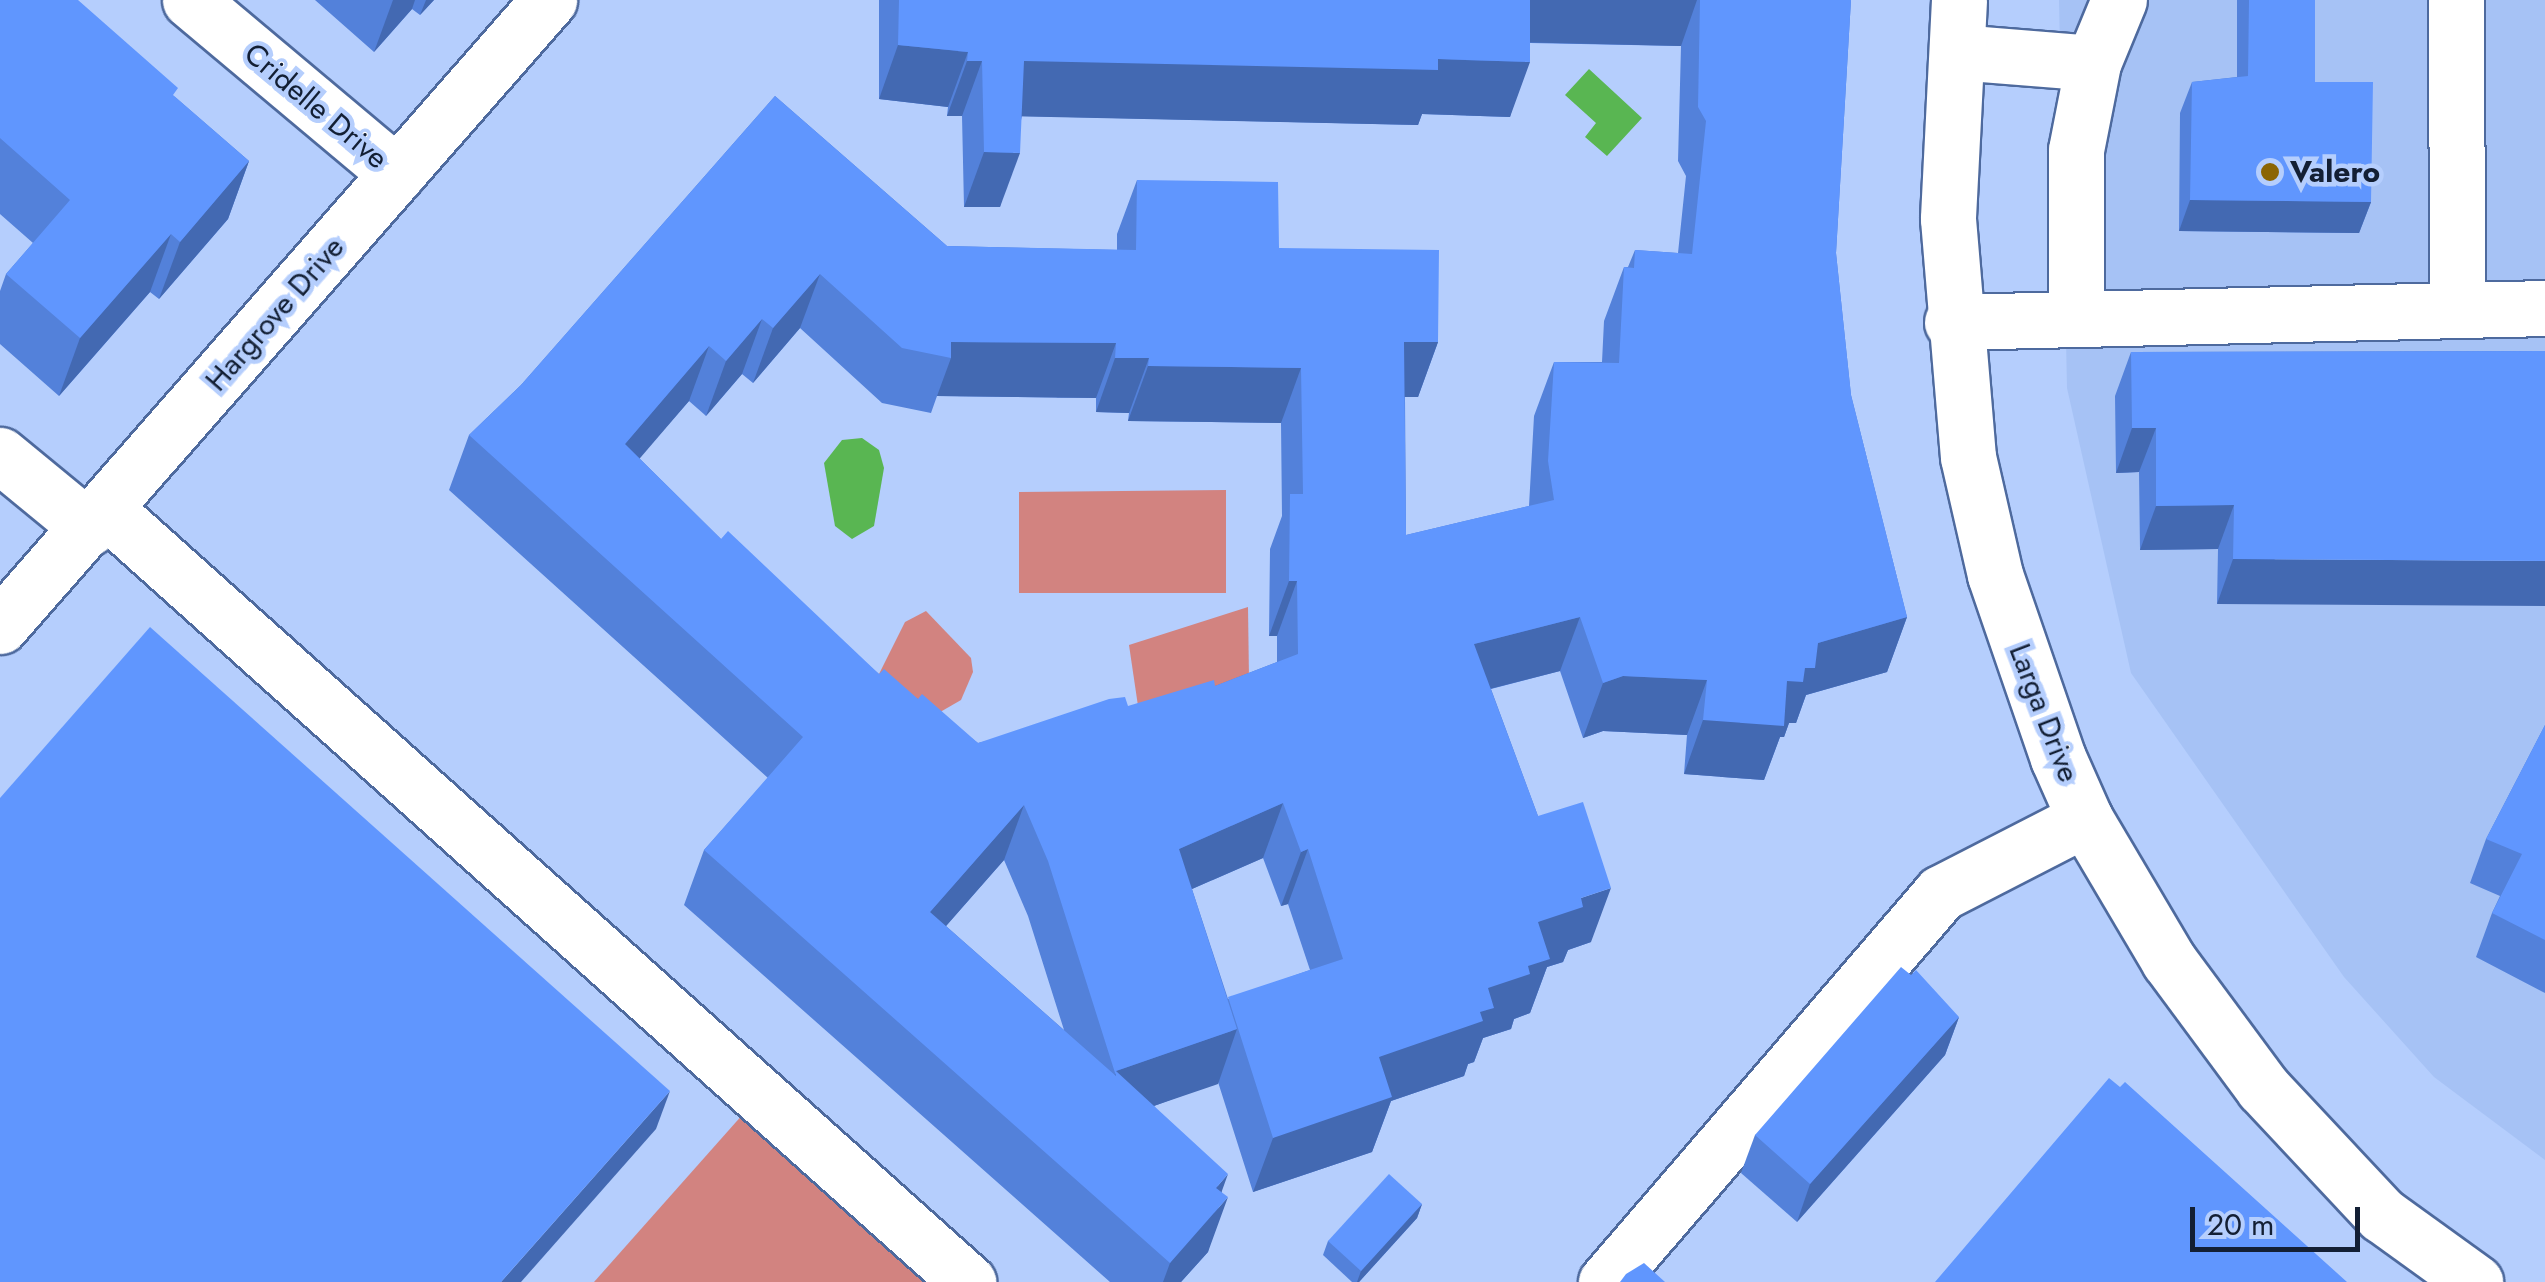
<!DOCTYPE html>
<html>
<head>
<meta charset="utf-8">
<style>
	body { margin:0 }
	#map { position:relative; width:2545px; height:1282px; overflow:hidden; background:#b5cefd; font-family:Jost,sans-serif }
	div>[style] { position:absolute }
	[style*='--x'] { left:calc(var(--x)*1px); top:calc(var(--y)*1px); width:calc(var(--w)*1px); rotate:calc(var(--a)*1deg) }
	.built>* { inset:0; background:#a6c2f5 }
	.green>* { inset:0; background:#d28380 }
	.water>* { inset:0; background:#59b652 }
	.roads { filter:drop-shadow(2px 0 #4e6a9e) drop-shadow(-2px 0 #4e6a9e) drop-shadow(0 2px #4e6a9e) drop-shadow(0 -2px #4e6a9e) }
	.minor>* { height:55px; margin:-27.5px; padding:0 27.5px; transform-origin:27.5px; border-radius:27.5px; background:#fff }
	.wall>* { inset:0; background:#5381da }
	.shaded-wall>* { inset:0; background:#4369b2 }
	.building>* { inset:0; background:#6096fe }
	.dots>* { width:28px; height:28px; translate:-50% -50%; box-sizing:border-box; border:5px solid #b5cefd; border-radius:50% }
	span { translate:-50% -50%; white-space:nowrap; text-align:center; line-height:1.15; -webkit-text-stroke:9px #b5cefd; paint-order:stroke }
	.street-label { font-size:30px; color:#131f34 }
	.poi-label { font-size:30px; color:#131f34; font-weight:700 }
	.left { translate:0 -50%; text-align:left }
	.scale { position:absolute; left:2190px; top:1207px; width:170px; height:45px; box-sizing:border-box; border:5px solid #131f34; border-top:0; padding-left:12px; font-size:30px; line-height:35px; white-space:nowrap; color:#131f34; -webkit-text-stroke:8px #b5cefd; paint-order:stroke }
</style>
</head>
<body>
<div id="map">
	<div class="built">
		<i style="clip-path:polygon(2059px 0,2545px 0,2545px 1160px,2434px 1077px,2344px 977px,2131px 673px,2067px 388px)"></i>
	</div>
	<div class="green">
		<i style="clip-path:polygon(1226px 490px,1226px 593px,1019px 593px,1019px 492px)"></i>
		<i style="clip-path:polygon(1248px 607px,1249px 680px,1138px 706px,1129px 645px)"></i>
		<i style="clip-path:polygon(926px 611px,971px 658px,973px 672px,961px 700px,935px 715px,879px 674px,905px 622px)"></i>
		<i style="clip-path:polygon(744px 1113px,930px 1282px,594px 1282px)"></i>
	</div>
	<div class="water">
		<i style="clip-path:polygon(1589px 69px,1642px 118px,1607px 156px,1585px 137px,1596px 123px,1565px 95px)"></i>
		<i style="clip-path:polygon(862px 438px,879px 450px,884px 468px,874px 526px,852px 539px,835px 526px,824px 463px,842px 440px)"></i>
	</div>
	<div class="roads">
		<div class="minor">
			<i style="--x:190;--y:0;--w:270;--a:40"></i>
			<i style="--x:1959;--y:0;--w:219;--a:92.9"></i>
			<i style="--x:1948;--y:219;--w:239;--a:85.2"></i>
			<i style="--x:1968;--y:457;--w:121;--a:77.1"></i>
			<i style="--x:1995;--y:575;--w:194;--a:71"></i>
			<i style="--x:2058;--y:758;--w:67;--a:66.1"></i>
			<i style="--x:2085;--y:819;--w:165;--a:59.4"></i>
			<i style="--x:2169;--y:961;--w:158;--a:53.5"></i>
			<i style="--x:2263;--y:1088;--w:174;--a:46.9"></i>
			<i style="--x:2382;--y:1215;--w:115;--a:35.8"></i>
			<i style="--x:2456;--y:0;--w:310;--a:89.8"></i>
			<i style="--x:1957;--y:52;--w:136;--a:4.6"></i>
			<i style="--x:2093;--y:63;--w:68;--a:-67.6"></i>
			<i style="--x:2076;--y:319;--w:169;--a:-90"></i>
			<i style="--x:2076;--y:150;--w:89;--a:-78.9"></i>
			<i style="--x:1952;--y:322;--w:593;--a:-1.35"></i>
			<i style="--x:0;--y:455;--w:115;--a:39.4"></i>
			<i style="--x:105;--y:509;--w:1159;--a:41.85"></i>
			<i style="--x:0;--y:626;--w:833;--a:-48.75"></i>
			<i style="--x:1606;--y:1282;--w:513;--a:-49.27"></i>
			<i style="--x:1941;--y:893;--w:162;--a:-27.2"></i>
		</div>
	</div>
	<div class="wall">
		<i style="clip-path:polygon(0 0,175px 97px,249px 161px,228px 219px,159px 299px,150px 292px,59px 396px,0 344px,0 291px,6px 274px,33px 243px,0 214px)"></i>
		<i style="clip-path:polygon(315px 0,434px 0,420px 15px,412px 9px,374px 52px)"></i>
		<i style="clip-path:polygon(evenodd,879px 0,1851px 0,1836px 253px,1851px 395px,1907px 617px,1887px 672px,1806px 695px,1796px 723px,1789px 723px,1784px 737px,1780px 737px,1764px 780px,1684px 774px,1687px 735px,1603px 731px,1583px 738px,1560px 671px,1491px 689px,1538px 816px,1591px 942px,1568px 950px,1563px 962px,1547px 967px,1530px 1013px,1514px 1019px,1511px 1029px,1483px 1038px,1474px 1062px,1468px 1064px,1464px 1076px,1391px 1101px,1372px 1152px,1253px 1192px,1218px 1082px,1154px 1106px,1222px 1192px,1208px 1252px,1181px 1282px,1110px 1282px,684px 905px,704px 850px,768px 778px,449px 490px,469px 435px,521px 385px,775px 96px,947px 246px,1117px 250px,1117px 234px,1137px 180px,1279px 248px,1438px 342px,1418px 397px,1405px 397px,1406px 535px,1529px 506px,1534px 416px,1554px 362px,1602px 362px,1604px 321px,1624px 267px,1628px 267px,1635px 250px,1678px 253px,1686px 176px,1678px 161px,1681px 46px,1530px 43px,1510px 117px,1422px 114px,1418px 125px,1022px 116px,1000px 207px,964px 207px,962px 116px,947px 116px,948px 107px,879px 99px,879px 0,800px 328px,882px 403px,931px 413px,937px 396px,1096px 398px,1096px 412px,1129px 413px,1128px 421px,1281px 423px,1282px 516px,1270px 549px,1269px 636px,1277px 636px,1277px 662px,1215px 686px,978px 743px,918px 699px,879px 674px,721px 539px,639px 458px,689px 401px,706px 416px,742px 374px,753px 383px,800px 328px,879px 0,1263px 858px,1281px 906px,1288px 904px,1310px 970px,1228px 999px,1192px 889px,1263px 858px,879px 0,1004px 860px,1028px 916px,1064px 1030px,946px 926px,1004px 860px)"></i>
		<i style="clip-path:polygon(2237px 0,2315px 0,2315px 82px,2371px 202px,2359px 233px,2179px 231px,2180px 113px,2192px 82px,2237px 77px)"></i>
		<i style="clip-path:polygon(2545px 351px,2217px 604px,2218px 549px,2140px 550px,2139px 472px,2116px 473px,2115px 396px,2131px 352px)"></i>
		<i style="clip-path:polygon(2545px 725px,2545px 993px,2476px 957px,2492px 913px,2500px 896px,2470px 883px,2486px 839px)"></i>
		<i style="clip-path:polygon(1959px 1017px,1945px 1055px,1797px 1222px,1741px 1173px,1755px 1135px)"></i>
		<i style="clip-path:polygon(1422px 1204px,1417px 1218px,1359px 1282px,1352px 1282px,1323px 1255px,1328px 1241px)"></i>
	</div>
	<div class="shaded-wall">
		<i style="clip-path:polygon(393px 0,415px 0,412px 9px,374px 52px)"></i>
		<i style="clip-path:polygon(426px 0,434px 0,420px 15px)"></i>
		<i style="clip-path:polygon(1526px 0,1697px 0,1681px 46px,1510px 42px)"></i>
		<i style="clip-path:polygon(898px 45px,968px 52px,948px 107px,879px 99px)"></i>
		<i style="clip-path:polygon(1438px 59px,1530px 62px,1510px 117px,1422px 114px,1418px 125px,1004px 116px,1024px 61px)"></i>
		<i style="clip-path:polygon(967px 61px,982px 61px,962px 116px,947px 116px)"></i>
		<i style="clip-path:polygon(984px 152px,1020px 153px,1000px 207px,964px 207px)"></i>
		<i style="clip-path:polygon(249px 161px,228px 219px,159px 299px,180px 242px)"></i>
		<i style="clip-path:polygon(2190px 200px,2371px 202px,2359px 233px,2179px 231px)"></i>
		<i style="clip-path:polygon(171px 234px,150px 292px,59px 396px,80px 338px)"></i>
		<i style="clip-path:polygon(820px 274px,800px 328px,753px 383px,773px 328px)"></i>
		<i style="clip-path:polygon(762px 319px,742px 374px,706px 416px,726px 361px)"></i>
		<i style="clip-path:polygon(951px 342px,1116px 343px,1096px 398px,937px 396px,951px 358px)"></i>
		<i style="clip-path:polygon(1404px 342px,1438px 342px,1418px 397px,1384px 397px)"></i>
		<i style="clip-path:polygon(709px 346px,689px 401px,605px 499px,625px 444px)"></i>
		<i style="clip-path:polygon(1115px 358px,1149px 358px,1129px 413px,1096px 412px)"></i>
		<i style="clip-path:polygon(1148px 366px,1301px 368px,1281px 423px,1128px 421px)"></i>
		<i style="clip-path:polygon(2132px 428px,2156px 428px,2139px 472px,2116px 473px)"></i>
		<i style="clip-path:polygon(2234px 505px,2218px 549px,2140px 550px,2156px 506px)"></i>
		<i style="clip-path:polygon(2233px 559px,2545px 561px,2545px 606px,2217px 604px)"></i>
		<i style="clip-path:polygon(1289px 581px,1297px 581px,1277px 636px,1269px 636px)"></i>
		<i style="clip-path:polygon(1580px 617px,1560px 671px,1454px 698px,1474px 644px)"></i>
		<i style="clip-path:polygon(1907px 617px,1887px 672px,1806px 695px,1796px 723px,1789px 723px,1784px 737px,1780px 737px,1764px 780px,1684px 774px,1703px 720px,1787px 681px,1805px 668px,1818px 643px)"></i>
		<i style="clip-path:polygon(1623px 676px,1707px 680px,1687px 735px,1603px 731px,1583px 738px,1603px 683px)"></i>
		<i style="clip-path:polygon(1283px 803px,1263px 858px,1160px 903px,1179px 849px)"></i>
		<i style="clip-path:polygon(1024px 805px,1004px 860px,910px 967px,930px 912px)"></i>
		<i style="clip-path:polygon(1308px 849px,1288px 904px,1281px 906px,1301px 852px)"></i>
		<i style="clip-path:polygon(1611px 888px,1591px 942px,1568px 950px,1563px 962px,1547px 967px,1530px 1013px,1514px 1019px,1511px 1029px,1483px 1038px,1474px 1062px,1468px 1064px,1464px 1076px,1391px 1101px,1372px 1152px,1253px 1192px,1273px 1138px,1379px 1057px,1488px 988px,1538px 922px,1581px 898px)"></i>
		<i style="clip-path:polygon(1959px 1017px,1945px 1055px,1797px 1222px,1810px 1184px)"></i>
		<i style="clip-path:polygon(1237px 1029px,1218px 1084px,1098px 1125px,1116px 1071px)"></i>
		<i style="clip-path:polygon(670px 1091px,656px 1129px,521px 1282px,501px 1282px)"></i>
		<i style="clip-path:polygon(1228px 1174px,1214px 1213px,1228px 1197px,1208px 1252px,1181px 1282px,1163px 1282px,1170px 1263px,1216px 1188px)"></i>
		<i style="clip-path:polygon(1422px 1204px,1417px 1218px,1359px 1282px,1357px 1282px,1361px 1271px)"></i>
	</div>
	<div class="building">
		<i style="clip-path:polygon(0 0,78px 0,178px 88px,173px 95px,249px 161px,180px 242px,171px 234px,80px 338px,6px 274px,70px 200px,0 138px)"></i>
		<i style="clip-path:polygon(899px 0,1530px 0,1530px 62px,1438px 59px,1438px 70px,1024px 61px,1020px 153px,984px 152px,982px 61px,967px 61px,968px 52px,898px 45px)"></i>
		<i style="clip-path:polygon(evenodd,1700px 0,1851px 0,1836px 253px,1851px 395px,1907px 617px,1818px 643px,1815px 668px,1805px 668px,1803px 682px,1787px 681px,1784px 726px,1703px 720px,1707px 680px,1623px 676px,1603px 683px,1580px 617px,1474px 644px,1538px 816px,1583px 802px,1611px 888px,1581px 898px,1583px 907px,1538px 922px,1550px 959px,1528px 966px,1530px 974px,1488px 988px,1494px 1008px,1480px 1012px,1483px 1021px,1379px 1057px,1392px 1097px,1273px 1138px,1228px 997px,1343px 959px,1308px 849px,1301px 852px,1283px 803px,1179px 849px,1237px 1029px,1116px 1071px,1228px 1174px,1216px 1188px,1228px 1197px,1170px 1263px,704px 850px,803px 737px,469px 435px,521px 385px,775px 96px,947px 246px,1136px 250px,1137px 180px,1278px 182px,1279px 248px,1439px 250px,1438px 342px,1404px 342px,1406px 535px,1554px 500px,1548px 461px,1554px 362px,1619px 363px,1624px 267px,1634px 268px,1635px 250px,1692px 254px,1706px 121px,1698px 107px,1700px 0,820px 274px,902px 348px,951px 358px,951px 342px,1116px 343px,1115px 358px,1149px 358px,1148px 366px,1301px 368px,1303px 494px,1290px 494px,1289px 581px,1297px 581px,1298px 654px,1215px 686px,1214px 680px,1128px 706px,1125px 697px,1109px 699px,978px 743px,922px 694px,918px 699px,884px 669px,879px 674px,728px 531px,721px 539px,625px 444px,709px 346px,726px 361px,762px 319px,773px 328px,820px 274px,1700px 0,1024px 805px,1048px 861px,1116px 1076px,930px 912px,1024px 805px)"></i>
		<i style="clip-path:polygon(2249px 0,2315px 0,2315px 82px,2373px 82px,2371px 202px,2190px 200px,2192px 82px,2248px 76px)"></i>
		<i style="clip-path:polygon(2545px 351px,2545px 561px,2233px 559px,2234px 505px,2156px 506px,2156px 428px,2132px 428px,2131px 352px)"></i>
		<i style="clip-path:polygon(150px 627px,670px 1091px,501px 1282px,0 1282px,0 798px)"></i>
		<i style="clip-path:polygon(2545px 725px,2545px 940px,2492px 913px,2522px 854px,2486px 839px)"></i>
		<i style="clip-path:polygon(1901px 967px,1911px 975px,1916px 970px,1959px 1017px,1810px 1184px,1755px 1135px)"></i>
		<i style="clip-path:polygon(2109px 1078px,2120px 1087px,2125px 1082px,2347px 1282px,1935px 1282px)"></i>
		<i style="clip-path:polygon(1389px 1174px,1422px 1204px,1361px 1271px,1328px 1241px)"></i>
		<i style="clip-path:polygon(1644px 1263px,1665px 1282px,1620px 1282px,1626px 1274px)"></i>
	</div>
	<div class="dots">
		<i style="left:2270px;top:172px;background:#8b6504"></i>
	</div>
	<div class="street-label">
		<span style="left:316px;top:106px;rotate:40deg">Cridelle Drive</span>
		<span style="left:275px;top:314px;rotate:-49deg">Hargrove Drive</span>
		<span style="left:2044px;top:713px;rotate:69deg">Larga Drive</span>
	</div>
	<div class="poi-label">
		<span class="left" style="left:2290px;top:172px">Valero</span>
	</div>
	<div class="scale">20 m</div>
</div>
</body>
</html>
